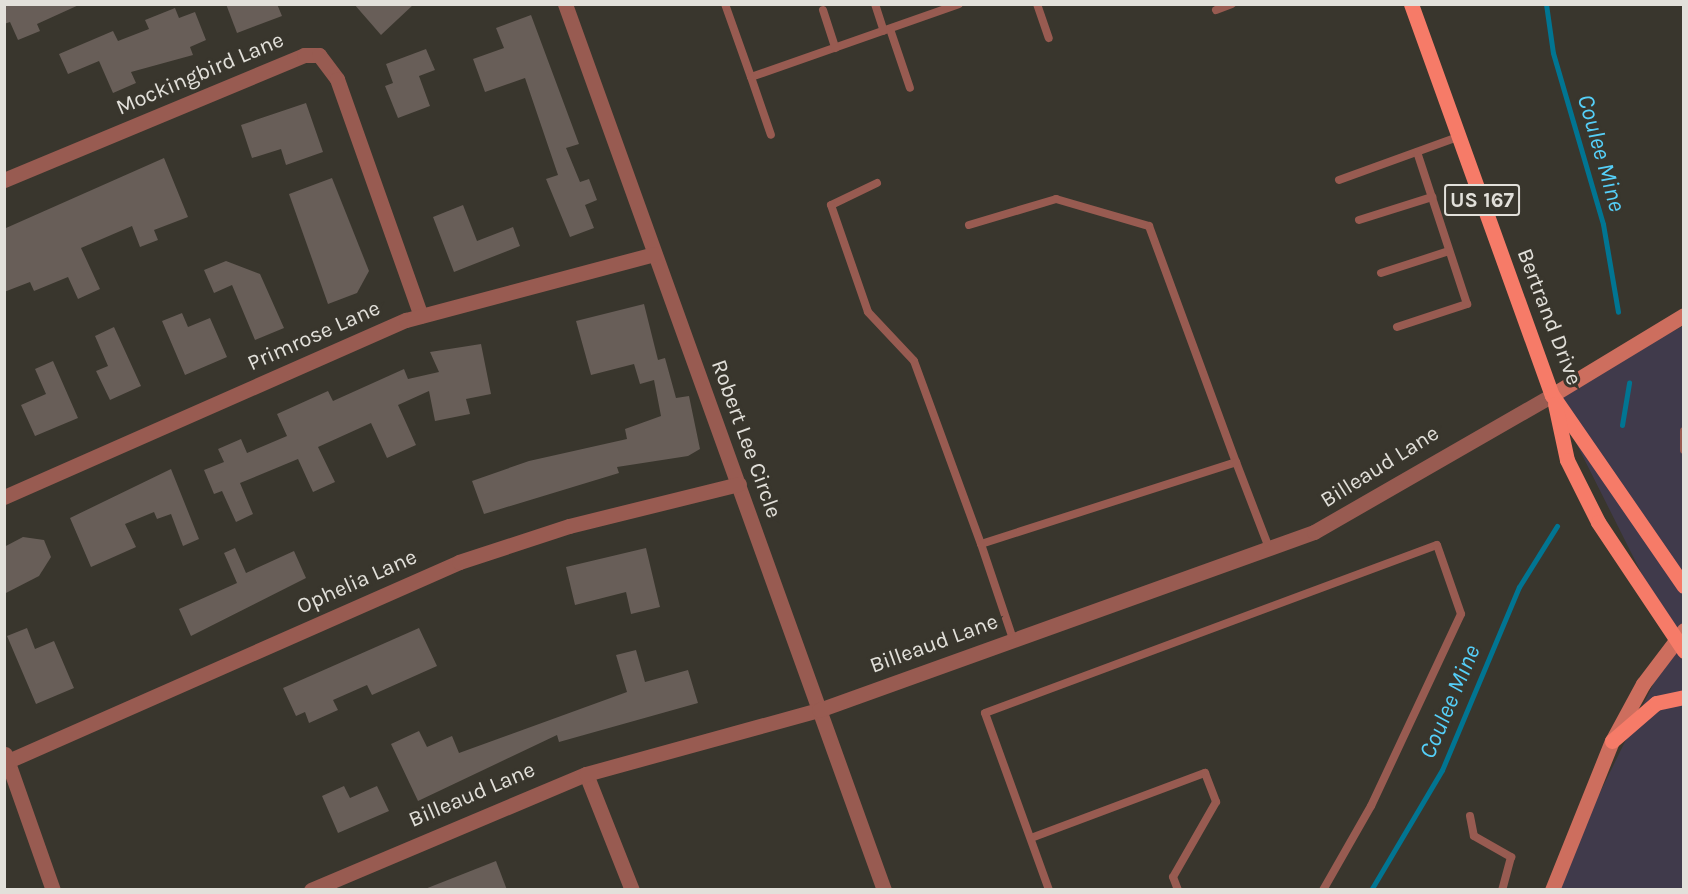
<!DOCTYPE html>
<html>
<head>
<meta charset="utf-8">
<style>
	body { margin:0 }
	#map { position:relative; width:1688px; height:894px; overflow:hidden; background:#39362d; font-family:Karla,sans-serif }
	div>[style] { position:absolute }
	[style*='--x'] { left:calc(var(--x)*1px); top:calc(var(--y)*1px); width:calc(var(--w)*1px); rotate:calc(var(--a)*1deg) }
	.industrial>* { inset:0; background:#403a4b }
	.stream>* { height:5px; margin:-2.5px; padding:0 2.5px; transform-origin:2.5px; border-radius:2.5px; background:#017592 }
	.building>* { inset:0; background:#685e58 }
	.lane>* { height:8px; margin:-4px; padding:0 4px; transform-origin:4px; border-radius:4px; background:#985b51 }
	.street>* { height:15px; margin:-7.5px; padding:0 7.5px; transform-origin:7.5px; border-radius:7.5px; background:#985b51 }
	.secondary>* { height:15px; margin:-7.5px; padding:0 7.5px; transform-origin:7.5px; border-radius:7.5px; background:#cd6e5e }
	.primary>* { height:15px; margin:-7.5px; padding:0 7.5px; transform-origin:7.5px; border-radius:7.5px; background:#f67b68 }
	span { translate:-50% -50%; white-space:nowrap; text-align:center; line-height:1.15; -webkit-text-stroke:6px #39362d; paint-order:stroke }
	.shield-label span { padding:2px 4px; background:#39362d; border:2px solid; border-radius:4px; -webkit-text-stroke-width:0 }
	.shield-label { font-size:21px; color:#e2e0da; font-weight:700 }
	.street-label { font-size:22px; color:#e2e0da }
	.water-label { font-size:24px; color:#55cff8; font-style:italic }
	.frame { position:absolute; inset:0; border:6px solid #e2e0da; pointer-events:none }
</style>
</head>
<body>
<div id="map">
	<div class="industrial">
		<i style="clip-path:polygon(1683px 326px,1683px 889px,1552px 890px,1675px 640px,1552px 395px)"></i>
	</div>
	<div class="stream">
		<i style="--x:1546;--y:4;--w:49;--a:81.9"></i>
		<i style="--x:1553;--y:53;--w:178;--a:73.7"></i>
		<i style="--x:1603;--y:224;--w:89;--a:80.3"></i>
		<i style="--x:1622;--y:425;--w:43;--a:-80.5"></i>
		<i style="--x:1371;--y:890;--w:139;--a:-59.4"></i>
		<i style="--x:1442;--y:770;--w:199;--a:-67.2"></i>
		<i style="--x:1519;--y:587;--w:72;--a:-58.1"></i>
	</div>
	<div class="building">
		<i style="clip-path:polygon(4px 4px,81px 4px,37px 24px,40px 31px,18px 40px,10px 22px,4px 24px)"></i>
		<i style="clip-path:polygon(226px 4px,277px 4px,282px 16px,237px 33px)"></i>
		<i style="clip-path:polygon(354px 4px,414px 4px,381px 35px)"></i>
		<i style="clip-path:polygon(175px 8px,179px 18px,195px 12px,206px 40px,190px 47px,193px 55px,131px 72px,136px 83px,113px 93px,99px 61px,68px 74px,59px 54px,113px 31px,118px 41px,149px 29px,145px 20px)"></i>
		<i style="clip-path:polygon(531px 15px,579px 144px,566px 148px,580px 182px,589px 179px,597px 200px,585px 205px,594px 228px,570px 237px,546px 179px,558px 175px,525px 78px,485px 92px,473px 59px,504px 48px,496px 28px)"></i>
		<i style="clip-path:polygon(426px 49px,435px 70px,419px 76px,430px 106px,398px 118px,385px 86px,393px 83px,386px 64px)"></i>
		<i style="clip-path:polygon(306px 103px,323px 152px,286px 165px,281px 149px,252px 158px,241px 125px)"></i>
		<i style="clip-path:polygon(164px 158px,188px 217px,154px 230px,158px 240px,140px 247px,132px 226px,81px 248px,100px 289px,78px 299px,68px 277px,34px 291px,30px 282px,4px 292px,6px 228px)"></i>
		<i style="clip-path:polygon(332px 178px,369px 271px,357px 293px,328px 304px,289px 194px)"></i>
		<i style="clip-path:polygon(463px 205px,477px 241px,513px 227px,520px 246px,454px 272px,433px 217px)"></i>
		<i style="clip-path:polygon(226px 261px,260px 274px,284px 328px,255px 340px,232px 285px,214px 293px,204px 270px)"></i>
		<i style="clip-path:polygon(644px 304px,658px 360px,665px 358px,676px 398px,689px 396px,700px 449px,688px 456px,617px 467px,619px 473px,484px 514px,472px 481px,529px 461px,627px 439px,625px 429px,661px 416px,654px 380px,640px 384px,634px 364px,591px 375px,576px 321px)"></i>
		<i style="clip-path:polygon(182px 313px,188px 327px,210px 318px,227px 357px,185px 375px,162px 321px)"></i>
		<i style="clip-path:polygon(114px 327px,141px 386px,110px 400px,96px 371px,108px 366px,95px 336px)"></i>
		<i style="clip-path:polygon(481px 344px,491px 394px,466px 399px,470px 414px,435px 421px,429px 391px,398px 405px,416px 445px,387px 458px,371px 423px,318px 447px,335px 482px,313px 492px,298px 459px,240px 483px,253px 514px,236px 522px,222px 491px,214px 494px,204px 470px,224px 462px,218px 449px,241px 439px,247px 453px,287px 436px,277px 414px,328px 391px,333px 401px,404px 369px,408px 379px,439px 372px,430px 352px)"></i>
		<i style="clip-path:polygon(53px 361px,78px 418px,35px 436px,21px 405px,46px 394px,35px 369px)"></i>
		<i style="clip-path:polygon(171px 469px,199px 539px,183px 546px,171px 514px,157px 519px,154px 512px,125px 524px,136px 547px,91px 567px,70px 518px)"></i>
		<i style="clip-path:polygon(23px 537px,44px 540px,51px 557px,39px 576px,4px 594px,4px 547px)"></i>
		<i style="clip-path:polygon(235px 548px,246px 573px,294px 551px,306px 578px,191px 636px,179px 609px,237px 583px,224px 553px)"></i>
		<i style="clip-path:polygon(646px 548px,660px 607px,631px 614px,626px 592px,575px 605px,566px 567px)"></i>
		<i style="clip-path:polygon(27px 628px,35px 649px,54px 641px,74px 688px,36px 704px,7px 636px)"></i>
		<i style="clip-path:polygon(419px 628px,437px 666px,372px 695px,367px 685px,333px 700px,338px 710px,309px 723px,305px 712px,296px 716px,283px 688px)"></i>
		<i style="clip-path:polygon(636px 650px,645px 682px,688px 670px,698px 703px,559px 742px,557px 735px,418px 801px,391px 744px,419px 731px,427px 747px,452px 736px,459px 753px,627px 692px,616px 655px)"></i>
		<i style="clip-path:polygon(344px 786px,350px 798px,377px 786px,389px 811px,338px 833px,322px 796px)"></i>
		<i style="clip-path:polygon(496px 861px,507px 890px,425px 890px,425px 889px)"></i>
	</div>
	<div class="lane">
		<i style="--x:725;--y:4;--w:77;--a:70.4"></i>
		<i style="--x:751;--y:77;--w:220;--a:-19.3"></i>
		<i style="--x:875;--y:4;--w:28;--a:72"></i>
		<i style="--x:1037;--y:4;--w:36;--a:71"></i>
		<i style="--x:823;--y:10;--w:40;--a:72"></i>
		<i style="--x:1216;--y:10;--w:17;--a:-21"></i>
		<i style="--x:890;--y:29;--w:62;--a:71.3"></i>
		<i style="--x:751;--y:77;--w:61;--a:71"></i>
		<i style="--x:1339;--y:180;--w:127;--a:-19.9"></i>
		<i style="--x:877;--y:183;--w:51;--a:154.4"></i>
		<i style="--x:831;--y:205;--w:113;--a:70.9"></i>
		<i style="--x:868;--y:312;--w:67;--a:46.8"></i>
		<i style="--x:914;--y:361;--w:195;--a:69.9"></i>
		<i style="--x:1359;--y:220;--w:77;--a:-17.5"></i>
		<i style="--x:969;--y:225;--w:91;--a:-16.6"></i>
		<i style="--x:1056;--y:199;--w:97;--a:16.2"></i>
		<i style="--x:1149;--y:226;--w:252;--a:69.8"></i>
		<i style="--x:1381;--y:273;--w:71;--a:-17.9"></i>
		<i style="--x:1397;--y:327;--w:74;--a:-18.2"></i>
		<i style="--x:1467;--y:304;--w:160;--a:-108.2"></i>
		<i style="--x:1684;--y:431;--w:19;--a:90"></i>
		<i style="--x:1013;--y:639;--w:100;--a:-108.6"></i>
		<i style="--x:981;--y:544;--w:268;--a:-17.8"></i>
		<i style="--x:1236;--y:462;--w:92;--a:69"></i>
		<i style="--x:1470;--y:816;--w:20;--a:79"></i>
		<i style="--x:1474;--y:836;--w:43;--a:29.6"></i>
		<i style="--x:1511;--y:857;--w:34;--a:105"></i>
		<i style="--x:1031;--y:838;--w:186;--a:-20.5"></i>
		<i style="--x:1205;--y:773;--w:31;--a:69"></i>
		<i style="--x:1216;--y:802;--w:86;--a:119.8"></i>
		<i style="--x:1173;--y:877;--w:14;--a:69"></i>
		<i style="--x:1049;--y:890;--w:188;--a:-109.9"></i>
		<i style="--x:985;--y:713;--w:482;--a:-20.4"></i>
		<i style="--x:1437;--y:545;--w:73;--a:70.8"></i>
		<i style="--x:1461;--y:614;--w:212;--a:115.1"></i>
		<i style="--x:1371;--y:806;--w:97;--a:119.7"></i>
	</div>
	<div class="street">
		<i style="--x:565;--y:4;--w:942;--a:70.2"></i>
		<i style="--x:4;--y:180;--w:325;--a:-22.6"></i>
		<i style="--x:304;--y:55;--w:15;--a:0"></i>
		<i style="--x:319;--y:55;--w:30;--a:53"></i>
		<i style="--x:337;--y:79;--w:251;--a:70.5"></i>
		<i style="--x:4;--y:497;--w:439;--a:-23.8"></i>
		<i style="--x:406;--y:320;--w:257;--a:-14.9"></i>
		<i style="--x:5;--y:754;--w:144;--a:70.6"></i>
		<i style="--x:8;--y:761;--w:493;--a:-23.8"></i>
		<i style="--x:459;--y:562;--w:116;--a:-18.1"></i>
		<i style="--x:569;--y:526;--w:175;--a:-13.9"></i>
		<i style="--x:586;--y:774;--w:125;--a:68.4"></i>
		<i style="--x:311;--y:890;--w:298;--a:-22.9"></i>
		<i style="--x:586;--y:774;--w:242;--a:-15.4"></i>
		<i style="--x:819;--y:710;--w:526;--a:-19.78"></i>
		<i style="--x:1314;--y:532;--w:275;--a:-29.9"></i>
	</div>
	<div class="secondary">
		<i style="--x:1552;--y:395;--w:154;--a:-31.2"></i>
		<i style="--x:1552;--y:890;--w:161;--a:-68.1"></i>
		<i style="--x:1612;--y:741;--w:65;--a:-61.5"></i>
		<i style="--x:1643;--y:684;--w:68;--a:-52.8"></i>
	</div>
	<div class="primary">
		<i style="--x:1411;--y:4;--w:416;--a:70.2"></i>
		<i style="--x:1552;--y:395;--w:232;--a:55.4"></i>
		<i style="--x:1555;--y:404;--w:57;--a:77.9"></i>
		<i style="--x:1567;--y:460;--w:69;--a:63.4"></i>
		<i style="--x:1598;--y:522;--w:155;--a:56.3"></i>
		<i style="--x:1612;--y:741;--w:58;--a:-40.8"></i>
		<i style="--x:1656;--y:703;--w:29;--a:-12"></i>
	</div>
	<div class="shield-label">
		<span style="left:1482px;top:200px">US 167</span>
	</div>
	<div class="street-label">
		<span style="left:200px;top:74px;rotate:-23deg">Mockingbird Lane</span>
		<span style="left:1549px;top:317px;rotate:69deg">Bertrand Drive</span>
		<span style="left:314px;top:336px;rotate:-24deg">Primrose Lane</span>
		<span style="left:746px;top:439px;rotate:70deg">Robert Lee Circle</span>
		<span style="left:1380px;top:467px;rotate:-32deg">Billeaud Lane</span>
		<span style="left:357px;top:582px;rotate:-24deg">Ophelia Lane</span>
		<span style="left:934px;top:644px;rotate:-20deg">Billeaud Lane</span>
		<span style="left:472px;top:795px;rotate:-23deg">Billeaud Lane</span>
	</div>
	<div class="water-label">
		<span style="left:1601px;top:153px;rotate:74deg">Coulee Mine</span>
		<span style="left:1450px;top:702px;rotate:-67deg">Coulee Mine</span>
	</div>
	<div class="frame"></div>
</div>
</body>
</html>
